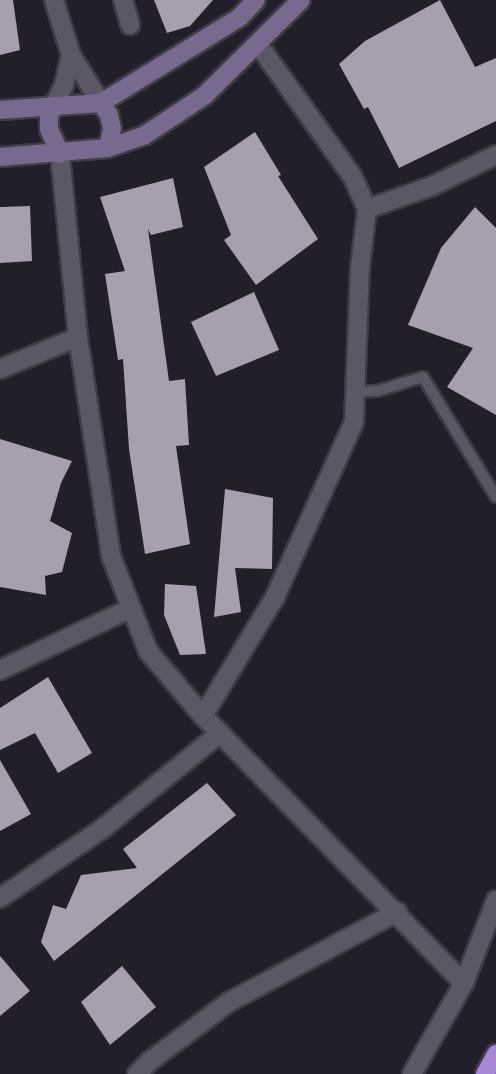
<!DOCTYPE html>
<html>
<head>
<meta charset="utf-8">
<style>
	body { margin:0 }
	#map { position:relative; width:496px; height:1074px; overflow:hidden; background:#231f2a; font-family:"PT Sans Narrow",sans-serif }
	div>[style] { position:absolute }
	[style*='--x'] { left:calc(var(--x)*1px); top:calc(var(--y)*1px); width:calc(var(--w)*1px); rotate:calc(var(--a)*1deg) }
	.building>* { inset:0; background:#a59fae }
	.roads { filter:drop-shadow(2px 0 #3f3c46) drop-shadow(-2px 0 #3f3c46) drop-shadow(0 2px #3f3c46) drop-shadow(0 -2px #3f3c46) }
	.service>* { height:10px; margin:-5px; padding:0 5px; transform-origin:5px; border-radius:5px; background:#5c5765 }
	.minor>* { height:18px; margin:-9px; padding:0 9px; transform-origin:9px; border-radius:9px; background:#5c5765 }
	.secondary>* { height:18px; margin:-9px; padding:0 9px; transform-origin:9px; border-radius:9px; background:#78698e }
	.trunk>* { height:18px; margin:-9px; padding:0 9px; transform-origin:9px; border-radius:9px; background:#a687d4 }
	span { translate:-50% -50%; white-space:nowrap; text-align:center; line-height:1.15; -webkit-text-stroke:6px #231f2a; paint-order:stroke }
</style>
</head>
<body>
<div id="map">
	<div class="building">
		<i style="clip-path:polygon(0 0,13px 0,20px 50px,0 55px)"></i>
		<i style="clip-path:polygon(154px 0,213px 0,190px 26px,167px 33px)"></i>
		<i style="clip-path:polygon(440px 0,475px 67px,496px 58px,496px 121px,399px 168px,368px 107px,364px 109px,339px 64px,365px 41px)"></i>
		<i style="clip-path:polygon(255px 132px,281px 175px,278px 176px,318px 239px,256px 285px,224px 240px,231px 235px,204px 167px)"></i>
		<i style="clip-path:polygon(173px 178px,183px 227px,151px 235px,148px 229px,169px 381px,185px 379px,189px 445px,176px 446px,190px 544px,145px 554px,129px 449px,123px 359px,118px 360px,105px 274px,125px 271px,100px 197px)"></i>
		<i style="clip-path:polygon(30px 206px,32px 261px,0 263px,0 207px)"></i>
		<i style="clip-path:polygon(475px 207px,496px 228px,496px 415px,447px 387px,473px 348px,408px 325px,441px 248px)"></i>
		<i style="clip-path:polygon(254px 292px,279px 350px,216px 376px,191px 322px)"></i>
		<i style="clip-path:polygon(0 439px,72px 461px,61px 483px,50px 521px,72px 533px,62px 572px,45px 576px,46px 595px,0 587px)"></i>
		<i style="clip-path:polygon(225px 489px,273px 498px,272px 569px,235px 568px,241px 612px,214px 617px)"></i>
		<i style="clip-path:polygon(165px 584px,196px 586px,206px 654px,180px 655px,164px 615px)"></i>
		<i style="clip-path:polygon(48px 677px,92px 753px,58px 773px,35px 733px,0 750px,0 708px)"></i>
		<i style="clip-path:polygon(0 760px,31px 814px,0 831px)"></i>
		<i style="clip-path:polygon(207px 783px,236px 815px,54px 961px,41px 942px,53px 905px,66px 909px,81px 875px,137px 868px,123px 849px)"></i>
		<i style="clip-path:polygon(0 956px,30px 991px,0 1016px)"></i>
		<i style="clip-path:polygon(122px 966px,156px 1007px,110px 1045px,81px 1002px)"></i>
	</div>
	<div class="roads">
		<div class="service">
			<i style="--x:355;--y:392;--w:22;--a:-3"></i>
			<i style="--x:377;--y:391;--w:48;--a:-16.9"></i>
			<i style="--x:423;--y:377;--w:140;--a:58.7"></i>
		</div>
		<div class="minor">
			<i style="--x:54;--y:0;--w:58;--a:72.8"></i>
			<i style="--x:71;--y:55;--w:57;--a:58"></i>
			<i style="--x:123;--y:0;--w:26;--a:74"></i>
			<i style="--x:53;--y:107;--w:25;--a:-63"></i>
			<i style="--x:64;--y:85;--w:31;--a:-77"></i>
			<i style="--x:60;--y:154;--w:184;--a:84.4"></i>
			<i style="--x:78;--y:337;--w:221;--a:81.4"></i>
			<i style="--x:111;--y:556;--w:102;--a:68.7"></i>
			<i style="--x:148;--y:651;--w:85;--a:49.8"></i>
			<i style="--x:203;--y:716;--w:373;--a:45.7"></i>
			<i style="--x:367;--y:209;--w:69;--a:-19.5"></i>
			<i style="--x:432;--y:186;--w:71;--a:-25.8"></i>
			<i style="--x:0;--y:369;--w:84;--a:-22.3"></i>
			<i style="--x:0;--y:670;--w:145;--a:-25.3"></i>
			<i style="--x:203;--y:716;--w:139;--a:-58.8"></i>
			<i style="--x:275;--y:597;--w:192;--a:-65.7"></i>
			<i style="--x:354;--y:422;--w:154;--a:-87.8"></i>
			<i style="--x:360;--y:268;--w:59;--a:-83.2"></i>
			<i style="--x:367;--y:209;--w:36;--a:-114"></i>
			<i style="--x:352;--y:176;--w:162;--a:-125.5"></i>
			<i style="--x:0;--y:898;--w:123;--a:-34.1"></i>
			<i style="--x:102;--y:829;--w:152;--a:-39.1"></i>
			<i style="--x:137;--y:1074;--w:18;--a:-45"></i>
			<i style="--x:150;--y:1061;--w:99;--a:-36.8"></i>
			<i style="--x:229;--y:1002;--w:191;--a:-28.2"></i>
			<i style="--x:412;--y:1074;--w:105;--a:-60.3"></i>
			<i style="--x:464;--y:983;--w:89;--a:-68.9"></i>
		</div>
		<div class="secondary">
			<i style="--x:101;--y:103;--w:14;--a:56"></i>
			<i style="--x:109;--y:115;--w:14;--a:78"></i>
			<i style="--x:112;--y:129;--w:19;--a:102"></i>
			<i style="--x:53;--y:107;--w:11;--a:112"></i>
			<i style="--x:49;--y:117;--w:12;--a:90"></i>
			<i style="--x:49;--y:129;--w:27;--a:66"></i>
			<i style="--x:0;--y:110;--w:101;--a:-4"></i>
			<i style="--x:101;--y:103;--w:163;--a:-31.7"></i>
			<i style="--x:240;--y:17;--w:23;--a:-47"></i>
			<i style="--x:0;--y:157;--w:108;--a:-4.8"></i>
			<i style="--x:108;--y:148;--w:39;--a:-19"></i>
			<i style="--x:145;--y:135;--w:71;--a:-33.5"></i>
			<i style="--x:204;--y:96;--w:136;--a:-44.7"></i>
		</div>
		<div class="trunk">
			<i style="--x:485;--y:1074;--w:23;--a:-61"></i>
		</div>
	</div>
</div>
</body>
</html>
